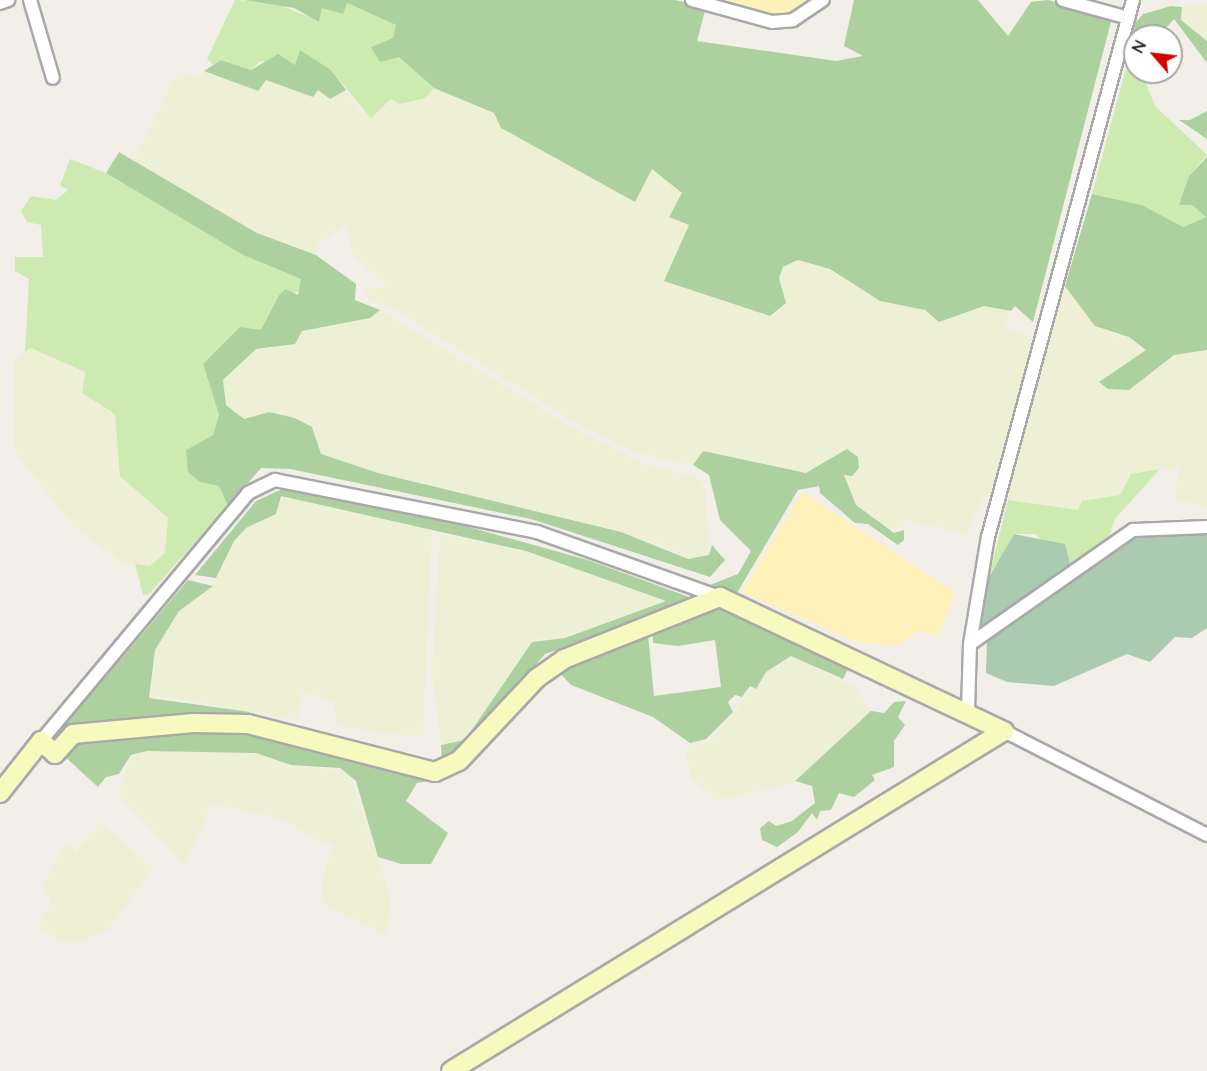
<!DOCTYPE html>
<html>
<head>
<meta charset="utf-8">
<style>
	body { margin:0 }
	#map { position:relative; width:1207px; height:1071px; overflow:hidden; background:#f2efe9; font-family:Quicksand,sans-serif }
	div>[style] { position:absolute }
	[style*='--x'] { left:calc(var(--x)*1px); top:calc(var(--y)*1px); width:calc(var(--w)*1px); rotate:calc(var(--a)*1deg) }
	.farmland>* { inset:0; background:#eef0d5 }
	.grass>* { inset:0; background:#cdebb0 }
	.forest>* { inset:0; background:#add19e }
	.sand>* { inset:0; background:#fff1ba }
	.cemetery>* { inset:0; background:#aacbaf }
	.roads { filter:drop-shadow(2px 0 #a9a9a9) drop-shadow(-2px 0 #a9a9a9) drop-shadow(0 2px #a9a9a9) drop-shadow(0 -2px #a9a9a9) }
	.street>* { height:12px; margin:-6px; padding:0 6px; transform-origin:6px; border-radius:6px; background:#fff }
	.secondary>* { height:18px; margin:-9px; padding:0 9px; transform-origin:9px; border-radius:9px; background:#f7fabf }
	span { translate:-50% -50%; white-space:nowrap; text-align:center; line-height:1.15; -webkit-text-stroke:6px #fff; paint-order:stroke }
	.north { position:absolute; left:1123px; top:24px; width:60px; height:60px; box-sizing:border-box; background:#fff; border:2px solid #a7a7a7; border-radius:50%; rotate:298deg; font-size:16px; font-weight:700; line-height:24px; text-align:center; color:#222 }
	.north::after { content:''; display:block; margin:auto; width:21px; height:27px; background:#d40000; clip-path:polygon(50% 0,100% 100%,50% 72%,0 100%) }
</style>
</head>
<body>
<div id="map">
	<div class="farmland">
		<i style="clip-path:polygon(1207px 5px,1207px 41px,1181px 20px,1182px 7px)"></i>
		<i style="clip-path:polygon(204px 71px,258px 91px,266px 80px,312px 97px,317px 90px,330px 99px,346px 90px,361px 113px,391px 99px,400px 104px,437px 87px,494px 113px,635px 202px,652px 168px,682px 193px,689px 225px,664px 282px,770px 316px,786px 303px,779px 278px,783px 267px,798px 260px,830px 269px,880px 301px,925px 310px,939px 322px,984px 306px,1011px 311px,1004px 327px,1032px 337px,996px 494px,982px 497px,966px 534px,909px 520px,894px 533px,856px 505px,834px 459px,806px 473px,704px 451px,693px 465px,634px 452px,578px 424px,389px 306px,370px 301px,365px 290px,387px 286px,352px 254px,346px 223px,317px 245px,316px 255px,257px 233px,133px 161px,177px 72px,197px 78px)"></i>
		<i style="clip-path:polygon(1065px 286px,1112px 336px,1129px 337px,1146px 350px,1100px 382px,1108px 389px,1129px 390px,1174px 355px,1207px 350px,1207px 508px,1174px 498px,1180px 468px,1160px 469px,1120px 495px,1082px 501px,1079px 510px,1008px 500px,1010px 475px)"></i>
		<i style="clip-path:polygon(380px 310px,578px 431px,651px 467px,697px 477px,705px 488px,709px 555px,688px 559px,659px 544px,378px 473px,320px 454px,312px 427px,269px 412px,244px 419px,226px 405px,223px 380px,256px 349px,295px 344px,302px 331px,369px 318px)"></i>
		<i style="clip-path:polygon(31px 347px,85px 372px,82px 393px,115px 414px,120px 476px,168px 519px,165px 553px,150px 566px,125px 564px,77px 530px,15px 452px,13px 362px)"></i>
		<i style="clip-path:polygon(280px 496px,432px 527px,423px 737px,345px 728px,336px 723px,334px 702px,302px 692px,298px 716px,293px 720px,177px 698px,149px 698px,155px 650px,179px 611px,213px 586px,234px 541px,246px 528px,276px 514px)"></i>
		<i style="clip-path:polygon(440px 534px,526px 551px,667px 602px,565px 638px,537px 638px,465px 740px,441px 745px,432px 672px)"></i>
		<i style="clip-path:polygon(791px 656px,854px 686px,871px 711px,791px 784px,716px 800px,692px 779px,685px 753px,690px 743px,709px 743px,766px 672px)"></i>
		<i style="clip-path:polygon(147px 751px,256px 753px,350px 774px,391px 898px,386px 935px,325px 906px,321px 882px,335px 843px,318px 841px,282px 819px,212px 804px,185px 865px,118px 795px,131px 755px)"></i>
		<i style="clip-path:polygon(100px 822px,153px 868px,108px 930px,78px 943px,61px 942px,38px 927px,51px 903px,43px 883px,64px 846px,73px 846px,75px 853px)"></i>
	</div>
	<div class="grass">
		<i style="clip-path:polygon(235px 0,275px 3px,319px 21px,322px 8px,346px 3px,397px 25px,393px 39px,371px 47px,399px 56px,434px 88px,425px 98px,400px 104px,391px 99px,371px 118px,331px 70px,300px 51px,295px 65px,260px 61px,251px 70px,221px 60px,213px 65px,207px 59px)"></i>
		<i style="clip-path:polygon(1132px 46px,1135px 72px,1142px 72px,1155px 106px,1207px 155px,1189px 176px,1179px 205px,1192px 205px,1207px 217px,1182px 227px,1142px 205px,1092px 194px)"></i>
		<i style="clip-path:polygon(70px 159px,106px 173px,243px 255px,301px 279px,302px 291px,279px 295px,261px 330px,203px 364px,219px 415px,213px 435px,186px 450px,200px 482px,219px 486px,228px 506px,149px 594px,143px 595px,135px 564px,150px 566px,165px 553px,168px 518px,120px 476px,115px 414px,82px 393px,85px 372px,31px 348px,25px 352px,29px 279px,15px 271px,15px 257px,43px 257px,41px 225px,27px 222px,21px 211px,31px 196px,56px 200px,68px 190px,60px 185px)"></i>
		<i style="clip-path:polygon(1160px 469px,1114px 520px,1109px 539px,1071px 568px,1035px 534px,1014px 534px,989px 577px,1008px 500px,1078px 510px,1082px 501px,1120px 495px,1131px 474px)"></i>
	</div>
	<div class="forest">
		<i style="clip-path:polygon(244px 0,675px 0,706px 7px,697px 41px,836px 61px,863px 56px,844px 46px,854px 0,978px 0,1008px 36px,1031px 2px,1048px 0,1112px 18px,1033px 322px,1015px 306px,1011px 311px,984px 306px,939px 322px,925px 310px,880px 301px,830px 269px,798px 260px,783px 267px,779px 278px,786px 303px,770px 316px,664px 281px,689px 225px,669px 217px,682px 193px,652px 169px,635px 202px,501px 128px,494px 113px,434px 88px,399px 57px,380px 62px,371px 47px,393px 38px,396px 25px,347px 3px,343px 14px,322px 8px,319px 22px,294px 8px)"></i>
		<i style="clip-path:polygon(1171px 6px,1182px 7px,1181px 20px,1207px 41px,1207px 63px,1174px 19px,1159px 36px,1135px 36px,1135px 42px,1132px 36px,1136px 22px,1143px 14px)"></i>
		<i style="clip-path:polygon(300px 50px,331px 70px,346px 90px,330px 99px,318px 90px,313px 97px,266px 80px,258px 91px,204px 71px,221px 60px,251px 70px,278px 54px,295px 65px)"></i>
		<i style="clip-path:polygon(1207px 111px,1207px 139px,1179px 120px,1190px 120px)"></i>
		<i style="clip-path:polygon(119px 152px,257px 233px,316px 255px,356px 284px,355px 300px,380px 310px,370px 318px,302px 331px,295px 344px,256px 349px,223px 380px,226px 405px,244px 419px,269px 412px,295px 418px,312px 427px,321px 454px,378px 473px,621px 532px,688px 559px,709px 555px,712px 545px,725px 560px,710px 577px,531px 519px,290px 469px,261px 468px,228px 506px,219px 486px,200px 482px,188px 472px,186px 450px,213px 435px,219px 415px,203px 364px,240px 327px,261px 330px,279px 295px,286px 289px,298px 295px,301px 279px,243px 255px,106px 173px)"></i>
		<i style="clip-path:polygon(1207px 157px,1207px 350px,1174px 355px,1129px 390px,1108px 389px,1099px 382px,1146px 350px,1129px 337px,1095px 326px,1065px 286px,1092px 194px,1142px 205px,1183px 227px,1206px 217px,1192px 205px,1179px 205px,1189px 176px)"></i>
		<i style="clip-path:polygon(847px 449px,858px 457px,859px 468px,852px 476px,844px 475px,856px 505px,894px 533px,904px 530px,904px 540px,898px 545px,868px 524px,855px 523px,820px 493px,819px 486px,798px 490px,737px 593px,710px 585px,738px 574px,751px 551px,720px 520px,709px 475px,693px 465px,703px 451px,806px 473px)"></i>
		<i style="clip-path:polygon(282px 489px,444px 520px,591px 561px,689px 597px,691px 605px,545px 654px,465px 749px,442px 761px,441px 745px,465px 740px,532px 642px,565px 638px,666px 601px,526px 551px,281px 496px,276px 514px,246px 528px,234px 541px,216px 578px,195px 575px,256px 501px)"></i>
		<i style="clip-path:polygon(188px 580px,213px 586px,179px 611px,155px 650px,149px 698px,250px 712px,251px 719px,59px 742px,54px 738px)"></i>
		<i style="clip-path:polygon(723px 608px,851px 663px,843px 679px,791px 656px,766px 672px,756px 689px,750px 686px,742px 697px,735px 695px,728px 702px,733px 712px,706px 739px,690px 743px,653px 717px,571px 685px,557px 670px,648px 634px,654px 696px,721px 687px,715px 640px,678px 646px,653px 643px,653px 628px)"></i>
		<i style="clip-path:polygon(906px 701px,898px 717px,905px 725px,894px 741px,894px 767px,872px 775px,875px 780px,854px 797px,839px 793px,831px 810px,820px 811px,817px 820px,812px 813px,798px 832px,777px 847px,762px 840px,760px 828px,769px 821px,776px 826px,792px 821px,815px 803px,812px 786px,795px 781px,871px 711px,884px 713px,894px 702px)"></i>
		<i style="clip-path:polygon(245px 728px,426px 774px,429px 781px,417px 783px,406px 801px,448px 833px,431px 864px,401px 864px,378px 857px,356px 781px,340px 768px,291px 765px,256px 753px,147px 751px,131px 755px,119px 774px,106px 777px,98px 787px,62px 754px,75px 739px)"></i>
	</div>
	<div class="sand">
		<i style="clip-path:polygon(725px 0,808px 0,794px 11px,769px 14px)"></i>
		<i style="clip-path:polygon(802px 492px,955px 593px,939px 635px,919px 631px,897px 645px,857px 642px,742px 592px)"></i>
	</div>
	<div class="cemetery">
		<i style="clip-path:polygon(1154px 530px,1207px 531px,1207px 628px,1192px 638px,1175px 637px,1150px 662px,1127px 654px,1054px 686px,1007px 682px,986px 673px,987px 639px,994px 631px,1135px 536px)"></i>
		<i style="clip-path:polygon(1014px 534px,1065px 544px,1071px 568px,980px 629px,989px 577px)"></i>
	</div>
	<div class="roads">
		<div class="street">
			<i style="--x:30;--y:0;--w:81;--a:73.6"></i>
			<i style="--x:692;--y:0;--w:83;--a:15.4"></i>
			<i style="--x:772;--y:22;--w:21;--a:-5"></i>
			<i style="--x:793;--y:20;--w:36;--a:-34"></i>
			<i style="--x:1063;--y:0;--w:68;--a:15.3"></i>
			<i style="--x:0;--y:3;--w:9;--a:-21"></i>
			<i style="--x:970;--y:644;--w:199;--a:-35"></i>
			<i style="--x:1133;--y:530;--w:74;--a:-2.3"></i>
			<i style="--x:968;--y:711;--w:67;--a:-88.3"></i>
			<i style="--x:970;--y:644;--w:109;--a:-80.5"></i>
			<i style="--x:988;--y:537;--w:556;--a:-74.89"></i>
			<i style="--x:1004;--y:731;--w:228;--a:27.1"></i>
			<i style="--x:41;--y:741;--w:323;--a:-50.1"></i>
			<i style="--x:248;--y:493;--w:30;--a:-26"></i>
			<i style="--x:275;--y:480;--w:267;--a:11.2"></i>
			<i style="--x:537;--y:532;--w:194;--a:19.6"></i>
		</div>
		<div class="secondary">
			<i style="--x:0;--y:793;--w:66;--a:-51.7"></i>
			<i style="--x:41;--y:741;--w:19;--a:43"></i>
			<i style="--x:55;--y:754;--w:27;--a:-48"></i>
			<i style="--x:73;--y:734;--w:121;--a:-5.2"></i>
			<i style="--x:193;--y:723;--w:55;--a:1"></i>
			<i style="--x:248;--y:724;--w:193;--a:14.4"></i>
			<i style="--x:435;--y:772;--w:26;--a:-25"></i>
			<i style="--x:459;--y:761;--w:114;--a:-46.8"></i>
			<i style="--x:537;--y:678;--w:33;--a:-35"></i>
			<i style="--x:564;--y:659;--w:168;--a:-21.7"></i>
			<i style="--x:720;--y:597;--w:314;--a:25.3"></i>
			<i style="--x:1004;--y:731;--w:649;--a:148.42"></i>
		</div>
	</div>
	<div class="north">N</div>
</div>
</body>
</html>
